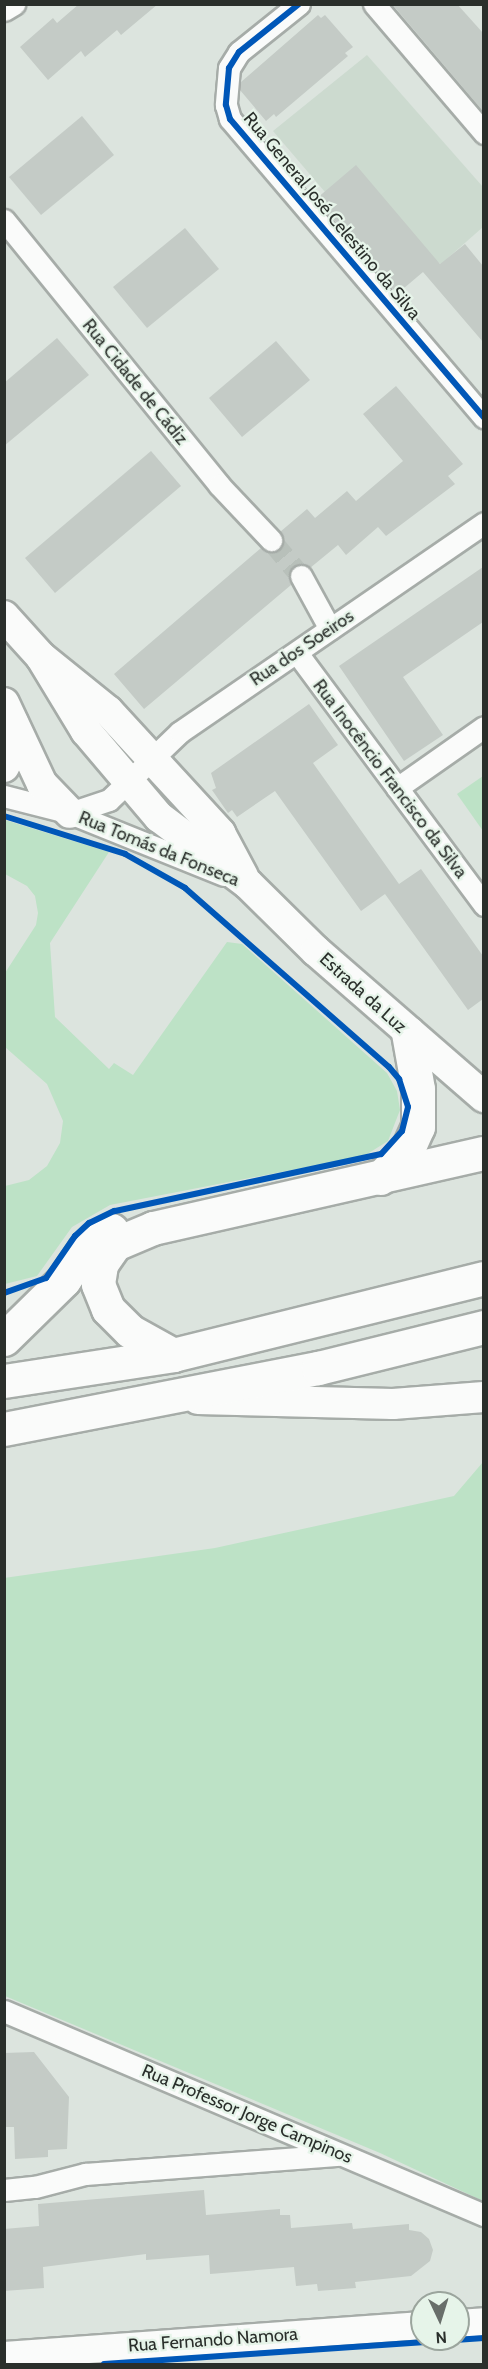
<!DOCTYPE html>
<html>
<head>
<meta charset="utf-8">
<style>
	body { margin:0 }
	#map { position:relative; width:488px; height:2369px; overflow:hidden; background:#dce4de; font-family:Cabin,sans-serif }
	div>[style] { position:absolute }
	[style*='--x'] { left:calc(var(--x)*1px); top:calc(var(--y)*1px); width:calc(var(--w)*1px); rotate:calc(var(--a)*1deg) }
	.built>* { inset:0; background:#ccdacf }
	.green>* { inset:0; background:#bde2c6 }
	.building>* { inset:0; background:#c4cbc6 }
	.minor-tunnel>* { height:21px; margin-top:-10.5px; transform-origin:0; background:repeating-linear-gradient(90deg,#b8c0ba 0 21px,transparent 0 31px) }
	.roads { filter:drop-shadow(2px 0 #a6aca8) drop-shadow(-2px 0 #a6aca8) drop-shadow(0 2px #a6aca8) drop-shadow(0 -2px #a6aca8) }
	.minor>* { height:21px; margin:-10.5px; padding:0 10.5px; transform-origin:10.5px; border-radius:10.5px; background:#fafbfa }
	.tertiary>* { height:27px; margin:-13.5px; padding:0 13.5px; transform-origin:13.5px; border-radius:13.5px; background:#fafbfa }
	.secondary>* { height:30px; margin:-15px; padding:0 15px; transform-origin:15px; border-radius:15px; background:#fafbfa }
	.trunk>* { height:33px; margin:-16.5px; padding:0 16.5px; transform-origin:16.5px; border-radius:16.5px; background:#fafbfa }
	.cycleway>* { height:6px; margin:-3px; padding:0 3px; transform-origin:3px; border-radius:3px; background:#0057b8 }
	span { translate:-50% -50%; white-space:nowrap; text-align:center; line-height:1.15; -webkit-text-stroke:4.5px #e6f4e9; paint-order:stroke }
	.street-label { font-size:18px; color:#2a2f2b }
	.frame { position:absolute; inset:0; border:6px solid #2a2f2b; pointer-events:none }
	.north { position:absolute; left:410px; top:2291px; width:60px; height:60px; box-sizing:border-box; background:#e6f4e9; border:2px solid #9ba59d; border-radius:50%; rotate:176deg; font-size:16px; font-weight:700; line-height:24px; text-align:center; color:#2a2f2b }
	.north::after { content:''; display:block; margin:auto; width:21px; height:27px; background:#686e6a; clip-path:polygon(50% 0,100% 100%,50% 72%,0 100%) }
</style>
</head>
<body>
<div id="map">
	<div class="built">
		<i style="clip-path:polygon(367px 55px,483px 187px,483px 227px,441px 264px,325px 192px,273px 131px)"></i>
	</div>
	<div class="green">
		<i style="clip-path:polygon(483px 776px,483px 831px,457px 794px)"></i>
		<i style="clip-path:polygon(5px 820px,109px 852px,50px 943px,55px 1017px,109px 1069px,114px 1063px,133px 1075px,227px 942px,242px 944px,387px 1073px,397px 1091px,400px 1110px,388px 1141px,364px 1156px,110px 1205px,72px 1227px,37px 1276px,5px 1284px,5px 1186px,29px 1180px,47px 1166px,60px 1143px,63px 1121px,47px 1084px,5px 1047px,5px 973px,36px 925px,38px 913px,35px 896px,27px 886px,5px 874px)"></i>
		<i style="clip-path:polygon(483px 1462px,484px 2201px,483px 2201px,380px 2153px,5px 1996px,4px 1578px,215px 1548px,454px 1496px)"></i>
	</div>
	<div class="building">
		<i style="clip-path:polygon(79px 4px,158px 4px,121px 35px,117px 30px,85px 57px,81px 51px,48px 80px,20px 47px,53px 18px,57px 23px)"></i>
		<i style="clip-path:polygon(392px 4px,457px 4px,483px 33px,483px 111px)"></i>
		<i style="clip-path:polygon(318px 15px,321px 18px,325px 15px,353px 47px,345px 53px,348px 56px,276px 117px,274px 114px,266px 121px,240px 90px,241px 82px)"></i>
		<i style="clip-path:polygon(82px 116px,114px 155px,41px 215px,9px 177px)"></i>
		<i style="clip-path:polygon(356px 165px,440px 264px,465px 244px,483px 266px,483px 342px,423px 272px,397px 294px,316px 199px)"></i>
		<i style="clip-path:polygon(185px 228px,219px 269px,147px 328px,113px 287px)"></i>
		<i style="clip-path:polygon(57px 338px,89px 375px,4px 446px,4px 383px)"></i>
		<i style="clip-path:polygon(276px 341px,310px 380px,242px 437px,209px 398px)"></i>
		<i style="clip-path:polygon(396px 386px,463px 464px,448px 476px,455px 484px,386px 536px,378px 527px,346px 555px,338px 545px,310px 568px,302px 563px,294px 565px,288px 575px,291px 585px,144px 709px,114px 674px,261px 548px,268px 552px,279px 550px,283px 543px,280px 532px,307px 509px,315px 518px,347px 491px,356px 501px,403px 461px,363px 414px)"></i>
		<i style="clip-path:polygon(151px 451px,181px 486px,55px 593px,25px 558px)"></i>
		<i style="clip-path:polygon(483px 567px,483px 622px,403px 677px,443px 735px,404px 761px,339px 666px)"></i>
		<i style="clip-path:polygon(309px 704px,338px 745px,313px 763px,399px 884px,421px 869px,483px 956px,483px 999px,468px 1010px,385px 894px,361px 911px,275px 791px,237px 817px,232px 810px,228px 813px,212px 790px,216px 788px,211px 773px)"></i>
		<i style="clip-path:polygon(34px 2052px,69px 2097px,67px 2149px,48px 2150px,48px 2157px,15px 2159px,14px 2127px,4px 2127px,4px 2053px)"></i>
		<i style="clip-path:polygon(204px 2190px,206px 2215px,280px 2209px,280px 2215px,290px 2215px,291px 2228px,352px 2223px,353px 2229px,409px 2224px,409px 2230px,421px 2232px,429px 2239px,433px 2250px,430px 2261px,411px 2276px,355px 2282px,356px 2288px,318px 2291px,317px 2284px,296px 2286px,294px 2267px,210px 2274px,209px 2255px,146px 2260px,146px 2254px,43px 2267px,44px 2288px,4px 2291px,4px 2229px,39px 2226px,38px 2204px)"></i>
	</div>
	<div class="minor-tunnel">
		<i style="--x:271;--y:540;--w:47;--a:50.2"></i>
	</div>
	<div class="roads">
		<div class="minor">
			<i style="--x:299;--y:4;--w:77;--a:141.3"></i>
			<i style="--x:239;--y:52;--w:19;--a:122"></i>
			<i style="--x:229;--y:68;--w:37;--a:95"></i>
			<i style="--x:226;--y:105;--w:15;--a:74"></i>
			<i style="--x:230;--y:119;--w:392;--a:49.6"></i>
			<i style="--x:374;--y:4;--w:170;--a:49.5"></i>
			<i style="--x:4;--y:10;--w:12;--a:-31"></i>
			<i style="--x:4;--y:220;--w:341;--a:50.9"></i>
			<i style="--x:219;--y:485;--w:76;--a:46.6"></i>
			<i style="--x:301;--y:576;--w:60;--a:61.3"></i>
			<i style="--x:297;--y:653;--w:314;--a:53.4"></i>
			<i style="--x:397;--y:788;--w:106;--a:-35"></i>
			<i style="--x:4;--y:796;--w:68;--a:14.4"></i>
			<i style="--x:70;--y:813;--w:166;--a:21.9"></i>
			<i style="--x:70;--y:813;--w:41;--a:-18.4"></i>
			<i style="--x:109;--y:800;--w:98;--a:-43.8"></i>
			<i style="--x:180;--y:732;--w:369;--a:-34.5"></i>
			<i style="--x:4;--y:2011;--w:522;--a:23.03"></i>
			<i style="--x:4;--y:2190;--w:31;--a:-6"></i>
			<i style="--x:35;--y:2187;--w:52;--a:-14.6"></i>
			<i style="--x:85;--y:2174;--w:255;--a:-4.3"></i>
		</div>
		<div class="tertiary">
			<i style="--x:458;--y:2323;--w:26;--a:-4"></i>
			<i style="--x:4;--y:2355;--w:419;--a:-4.1"></i>
		</div>
		<div class="secondary">
			<i style="--x:4;--y:616;--w:55;--a:47.9"></i>
			<i style="--x:41;--y:657;--w:86;--a:38.9"></i>
			<i style="--x:108;--y:711;--w:166;--a:47.4"></i>
			<i style="--x:220;--y:833;--w:49;--a:61.9"></i>
			<i style="--x:41;--y:657;--w:87;--a:58.7"></i>
			<i style="--x:86;--y:731;--w:113;--a:49.7"></i>
			<i style="--x:159;--y:817;--w:111;--a:37"></i>
			<i style="--x:248;--y:884;--w:95;--a:44.6"></i>
			<i style="--x:316;--y:951;--w:223;--a:41"></i>
			<i style="--x:4;--y:703;--w:89;--a:64.9"></i>
			<i style="--x:42;--y:784;--w:40;--a:46"></i>
			<i style="--x:4;--y:767;--w:20;--a:-63"></i>
			<i style="--x:13;--y:749;--w:26;--a:-90"></i>
			<i style="--x:198;--y:1399;--w:195;--a:1.5"></i>
			<i style="--x:393;--y:1404;--w:91;--a:-4.4"></i>
		</div>
		<div class="trunk">
			<i style="--x:380;--y:1178;--w:40;--a:-46"></i>
			<i style="--x:408;--y:1149;--w:24;--a:-66"></i>
			<i style="--x:418;--y:1127;--w:38;--a:-90"></i>
			<i style="--x:418;--y:1089;--w:57;--a:-100.1"></i>
			<i style="--x:4;--y:1339;--w:84;--a:-44.5"></i>
			<i style="--x:64;--y:1280;--w:36;--a:-56"></i>
			<i style="--x:84;--y:1250;--w:34;--a:-36"></i>
			<i style="--x:173;--y:1355;--w:49;--a:-150.8"></i>
			<i style="--x:130;--y:1331;--w:31;--a:-135"></i>
			<i style="--x:108;--y:1309;--w:27;--a:-112"></i>
			<i style="--x:98;--y:1284;--w:20;--a:-81"></i>
			<i style="--x:101;--y:1264;--w:24;--a:-55"></i>
			<i style="--x:115;--y:1244;--w:41;--a:-22.8"></i>
			<i style="--x:153;--y:1228;--w:339;--a:-12.8"></i>
			<i style="--x:4;--y:1381;--w:171;--a:-8.7"></i>
			<i style="--x:173;--y:1355;--w:320;--a:-13.9"></i>
			<i style="--x:4;--y:1429;--w:320;--a:-11"></i>
			<i style="--x:318;--y:1368;--w:171;--a:-13.9"></i>
		</div>
	</div>
	<div class="cycleway">
		<i style="--x:299;--y:4;--w:77;--a:141.3"></i>
		<i style="--x:239;--y:52;--w:19;--a:122"></i>
		<i style="--x:229;--y:68;--w:37;--a:95"></i>
		<i style="--x:226;--y:105;--w:15;--a:74"></i>
		<i style="--x:230;--y:119;--w:392;--a:49.6"></i>
		<i style="--x:4;--y:816;--w:127;--a:17.4"></i>
		<i style="--x:125;--y:854;--w:69;--a:29.5"></i>
		<i style="--x:185;--y:888;--w:271;--a:41.3"></i>
		<i style="--x:389;--y:1067;--w:16;--a:50"></i>
		<i style="--x:399;--y:1079;--w:29;--a:72"></i>
		<i style="--x:408;--y:1107;--w:25;--a:104"></i>
		<i style="--x:402;--y:1131;--w:31;--a:132"></i>
		<i style="--x:381;--y:1154;--w:273;--a:167.9"></i>
		<i style="--x:114;--y:1211;--w:28;--a:154"></i>
		<i style="--x:89;--y:1223;--w:19;--a:137"></i>
		<i style="--x:75;--y:1236;--w:51;--a:124.6"></i>
		<i style="--x:46;--y:1278;--w:45;--a:160.3"></i>
		<i style="--x:104;--y:2364;--w:381;--a:-3.9"></i>
	</div>
	<div class="street-label">
		<span style="left:332px;top:216px;rotate:50deg">Rua General José Celestino da Silva</span>
		<span style="left:135px;top:382px;rotate:51deg">Rua Cidade de Cádiz</span>
		<span style="left:302px;top:648px;rotate:-34deg">Rua dos Soeiros</span>
		<span style="left:390px;top:779px;rotate:53deg">Rua Inocêncio Francisco da Silva</span>
		<span style="left:159px;top:849px;rotate:22deg">Rua Tomás da Fonseca</span>
		<span style="left:363px;top:993px;rotate:42deg">Estrada da Luz</span>
		<span style="left:247px;top:2114px;rotate:23deg">Rua Professor Jorge Campinos</span>
		<span style="left:213px;top:2340px;rotate:-4deg">Rua Fernando Namora</span>
	</div>
	<div class="frame"></div>
	<div class="north">N</div>
</div>
</body>
</html>
